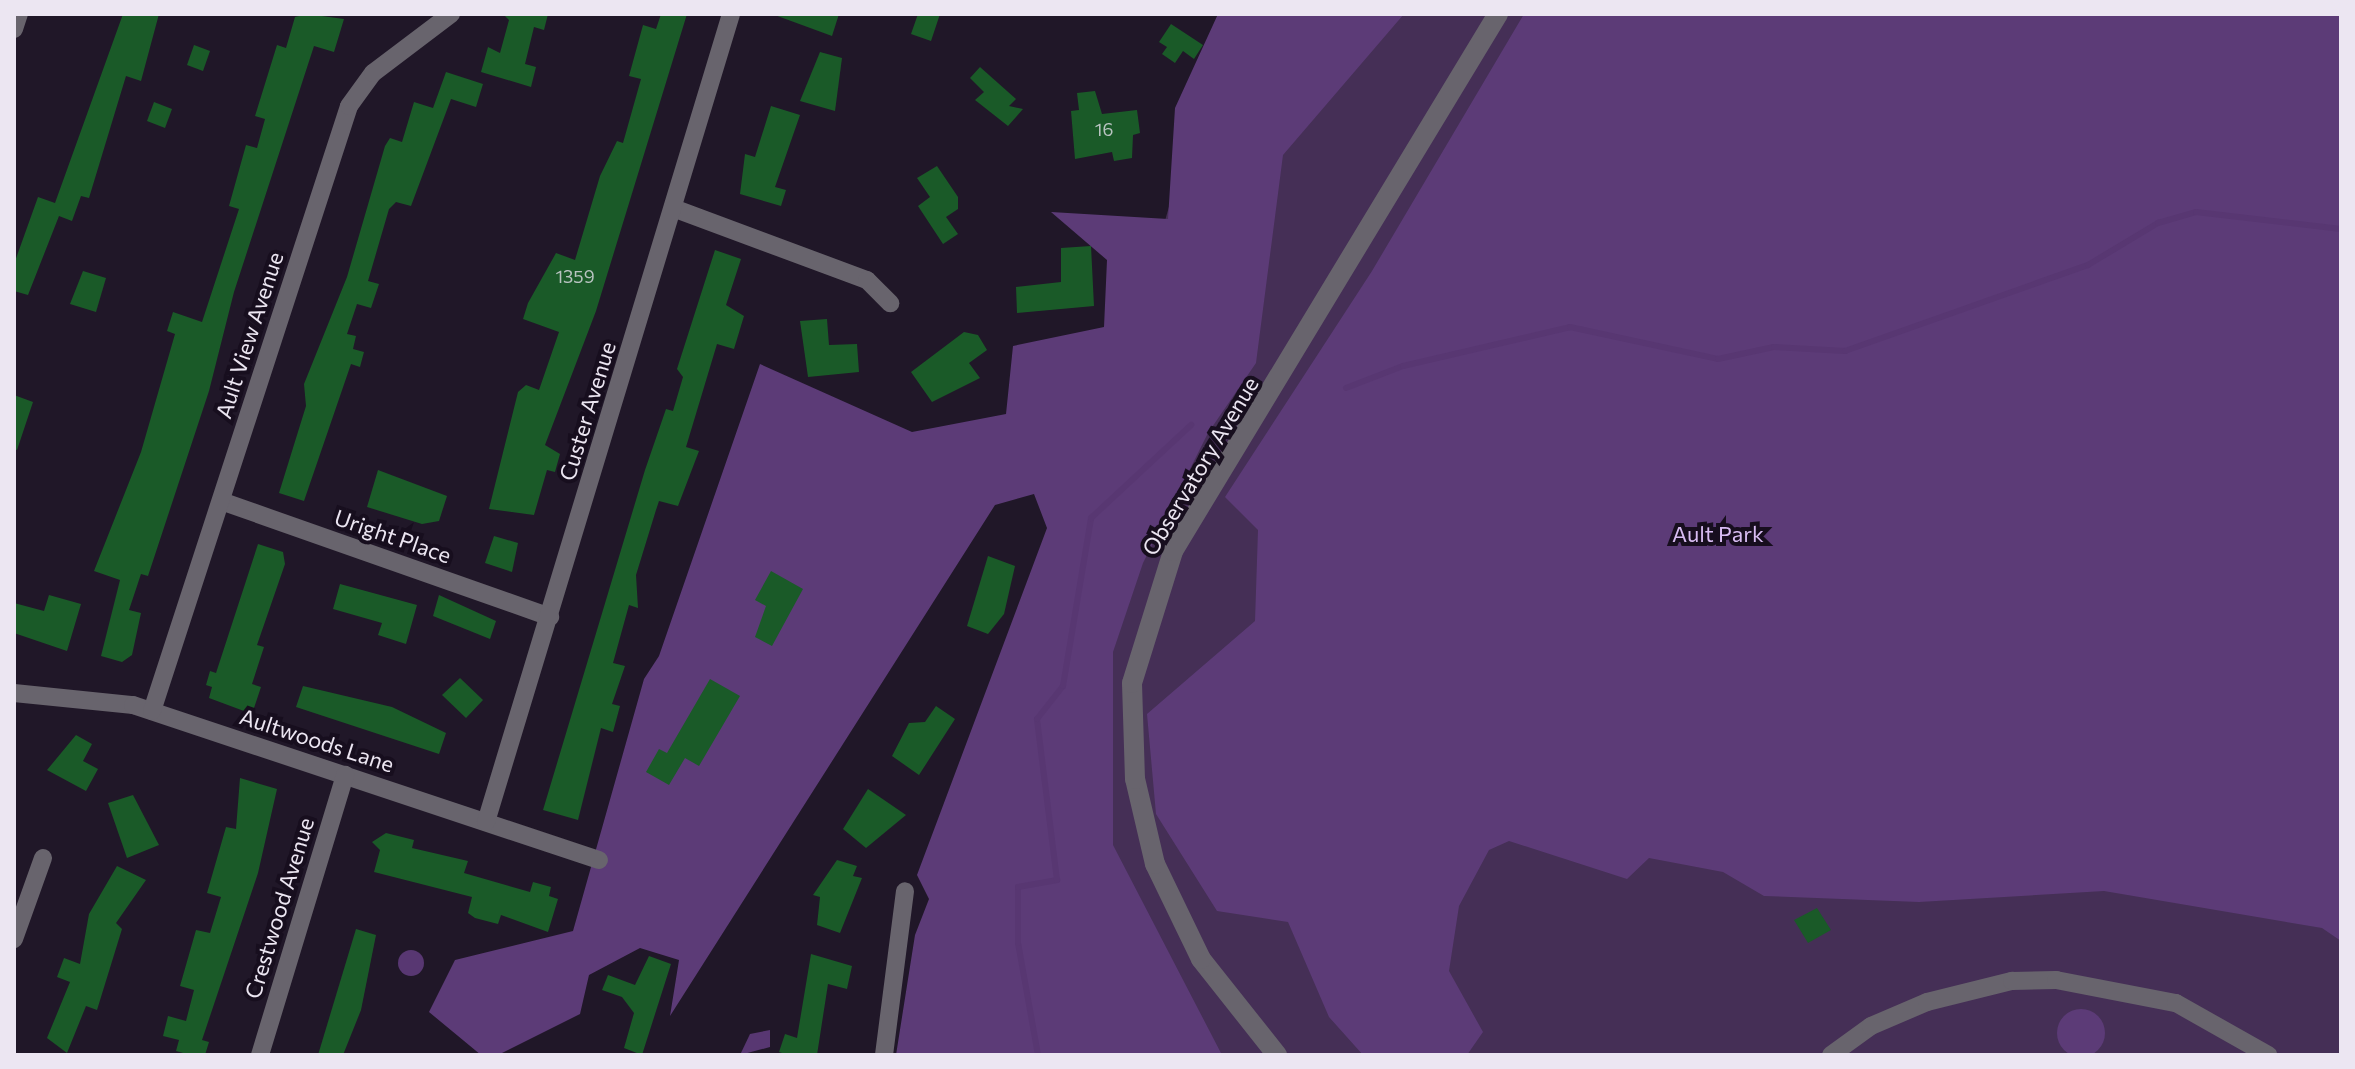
<!DOCTYPE html>
<html>
<head>
<meta charset="utf-8">
<style>
	body { margin:0 }
	#map { position:relative; width:2355px; height:1069px; overflow:hidden; background:#201728; font-family:Commissioner,sans-serif }
	div>[style] { position:absolute }
	[style*='--x'] { left:calc(var(--x)*1px); top:calc(var(--y)*1px); width:calc(var(--w)*1px); rotate:calc(var(--a)*1deg) }
	.green>* { inset:0; background:#452f56 }
	.forest>* { inset:0; background:#5c3b77 }
	.round { border-radius:50% }
	.water>* { inset:0; background:#583772 }
	.stream>* { height:6px; margin:-3px; padding:0 3px; transform-origin:3px; border-radius:3px; background:#583772 }
	.building>* { inset:0; background:#1a5a28 }
	.minor>* { height:18px; margin:-9px; padding:0 9px; transform-origin:9px; border-radius:9px; background:#68646d }
	.tertiary>* { height:20px; margin:-10px; padding:0 10px; transform-origin:10px; border-radius:10px; background:#68646d }
	span { translate:-50% -50%; white-space:nowrap; text-align:center; line-height:1.15; -webkit-text-stroke:8px #170e1e; paint-order:stroke }
	.number-label { font-size:18px; color:#b8c3c0 }
	.number-label span { -webkit-text-stroke-width:0 }
	.street-label { font-size:22px; color:#ece6f2 }
	.park-label { font-size:22px; color:#d8bcf2 }
	.frame { position:absolute; inset:0; border:16px solid #ece6f2; pointer-events:none }
</style>
</head>
<body>
<div id="map">
	<div class="green">
		<i style="clip-path:polygon(1224px 14px,2341px 14px,2341px 1055px,927px 1055px)"></i>
	</div>
	<div class="forest">
		<i style="clip-path:polygon(1218px 14px,1404px 14px,1283px 155px,1256px 363px,1208px 433px,1143px 563px,1113px 652px,1113px 845px,1222px 1055px,896px 1055px,915px 935px,929px 899px,917px 875px,1047px 528px,1034px 494px,995px 505px,670px 1016px,679px 960px,640px 948px,589px 975px,580px 1014px,498px 1055px,481px 1055px,429px 1012px,455px 960px,573px 931px,644px 679px,659px 656px,760px 364px,912px 432px,1006px 414px,1013px 346px,1104px 327px,1107px 260px,1051px 212px,1168px 219px,1175px 108px)"></i>
		<i style="clip-path:polygon(1524px 14px,2341px 14px,2341px 941px,2322px 928px,2104px 891px,1919px 902px,1764px 896px,1723px 872px,1649px 858px,1627px 879px,1509px 841px,1489px 850px,1459px 906px,1449px 971px,1483px 1032px,1467px 1055px,1363px 1055px,1329px 1017px,1288px 922px,1217px 911px,1156px 814px,1147px 714px,1255px 621px,1258px 530px,1225px 497px,1372px 271px)"></i>
		<i class="round" style="left:2057px;top:1009px;width:48px;height:48px"></i>
	</div>
	<div class="water">
		<i class="round" style="left:398px;top:950px;width:26px;height:26px"></i>
		<i style="clip-path:polygon(770px 1030px,770px 1047px,740px 1055px,750px 1034px)"></i>
	</div>
	<div class="stream">
		<i style="--x:1346;--y:388;--w:61;--a:-21.1"></i>
		<i style="--x:1403;--y:366;--w:171;--a:-13.1"></i>
		<i style="--x:1570;--y:327;--w:151;--a:12.2"></i>
		<i style="--x:1718;--y:359;--w:57;--a:-12.1"></i>
		<i style="--x:1774;--y:347;--w:71;--a:3.2"></i>
		<i style="--x:1845;--y:351;--w:258;--a:-19.5"></i>
		<i style="--x:2088;--y:265;--w:82;--a:-31"></i>
		<i style="--x:2158;--y:223;--w:40;--a:-16"></i>
		<i style="--x:2196;--y:212;--w:146;--a:6.7"></i>
		<i style="--x:1038;--y:1055;--w:114;--a:-100.1"></i>
		<i style="--x:1018;--y:943;--w:56;--a:-90"></i>
		<i style="--x:1018;--y:887;--w:40;--a:-10"></i>
		<i style="--x:1057;--y:880;--w:162;--a:-97.1"></i>
		<i style="--x:1037;--y:719;--w:42;--a:-51.8"></i>
		<i style="--x:1063;--y:686;--w:170;--a:-80.5"></i>
		<i style="--x:1091;--y:518;--w:137;--a:-42.9"></i>
	</div>
	<div class="building">
		<i style="clip-path:polygon(123px 14px,159px 14px,141px 81px,126px 76px,89px 198px,81px 196px,72px 221px,59px 216px,28px 295px,14px 291px,14px 264px,38px 197px,55px 203px)"></i>
		<i style="clip-path:polygon(307px 14px,344px 19px,334px 52px,314px 46px,234px 292px,209px 391px,148px 576px,141px 574px,129px 610px,141px 613px,132px 655px,122px 662px,101px 656px,120px 580px,94px 571px,141px 452px,175px 334px,167px 331px,173px 312px,202px 322px,239px 209px,229px 206px,246px 145px,257px 148px,265px 119px,255px 116px,277px 45px,286px 48px,295px 17px)"></i>
		<i style="clip-path:polygon(503px 14px,548px 14px,544px 30px,534px 27px,525px 64px,536px 67px,531px 87px,481px 72px,488px 47px,500px 53px,509px 20px)"></i>
		<i style="clip-path:polygon(661px 14px,687px 14px,596px 311px,545px 445px,560px 454px,555px 472px,547px 470px,534px 515px,489px 509px,518px 392px,526px 385px,539px 390px,559px 332px,523px 319px,528px 303px,556px 253px,575px 260px,600px 176px,617px 141px,623px 143px,641px 79px,629px 76px,643px 25px,656px 29px)"></i>
		<i style="clip-path:polygon(772px 14px,839px 14px,832px 36px)"></i>
		<i style="clip-path:polygon(918px 14px,940px 14px,931px 41px,911px 34px)"></i>
		<i style="clip-path:polygon(1171px 24px,1203px 45px,1194px 59px,1183px 51px,1175px 63px,1162px 54px,1167px 47px,1159px 42px)"></i>
		<i style="clip-path:polygon(194px 45px,210px 51px,203px 71px,187px 65px)"></i>
		<i style="clip-path:polygon(820px 52px,842px 58px,835px 111px,800px 101px)"></i>
		<i style="clip-path:polygon(980px 67px,1016px 99px,1009px 106px,1023px 109px,1008px 126px,975px 100px,984px 92px,970px 78px)"></i>
		<i style="clip-path:polygon(446px 72px,483px 84px,476px 107px,451px 99px,411px 206px,396px 202px,389px 209px,368px 281px,379px 284px,371px 308px,357px 304px,347px 334px,356px 336px,353px 349px,364px 352px,360px 367px,351px 364px,304px 501px,279px 493px,306px 406px,304px 384px,347px 277px,385px 146px,390px 138px,402px 142px,414px 102px,433px 108px)"></i>
		<i style="clip-path:polygon(1095px 91px,1102px 114px,1137px 110px,1140px 133px,1133px 135px,1132px 158px,1114px 161px,1112px 152px,1075px 159px,1071px 111px,1079px 110px,1077px 93px)"></i>
		<i style="clip-path:polygon(154px 102px,172px 109px,165px 128px,147px 121px)"></i>
		<i style="clip-path:polygon(771px 106px,800px 115px,775px 187px,786px 190px,781px 206px,740px 194px,745px 154px,755px 157px)"></i>
		<i style="clip-path:polygon(937px 166px,958px 197px,958px 209px,946px 217px,958px 234px,943px 244px,918px 206px,930px 197px,917px 178px)"></i>
		<i style="clip-path:polygon(1091px 246px,1094px 306px,1017px 313px,1016px 287px,1061px 282px,1061px 248px)"></i>
		<i style="clip-path:polygon(715px 250px,741px 259px,726px 305px,744px 316px,734px 349px,717px 344px,686px 447px,699px 451px,678px 506px,659px 501px,656px 510px,636px 575px,638px 608px,629px 605px,613px 663px,625px 666px,612px 704px,620px 706px,613px 732px,601px 728px,578px 820px,543px 810px,645px 470px,666px 409px,673px 411px,683px 377px,677px 369px)"></i>
		<i style="clip-path:polygon(83px 271px,106px 278px,96px 312px,70px 304px)"></i>
		<i style="clip-path:polygon(827px 319px,829px 345px,857px 344px,859px 372px,808px 377px,800px 321px)"></i>
		<i style="clip-path:polygon(964px 332px,978px 335px,987px 350px,969px 363px,980px 378px,932px 402px,911px 372px)"></i>
		<i style="clip-path:polygon(14px 395px,33px 402px,17px 450px,14px 449px)"></i>
		<i style="clip-path:polygon(378px 470px,447px 496px,439px 521px,422px 524px,367px 507px)"></i>
		<i style="clip-path:polygon(494px 536px,518px 543px,512px 572px,485px 563px)"></i>
		<i style="clip-path:polygon(258px 544px,283px 552px,285px 564px,257px 645px,264px 647px,252px 684px,261px 687px,252px 714px,209px 698px,212px 687px,206px 685px,210px 671px,216px 673px)"></i>
		<i style="clip-path:polygon(988px 556px,1015px 566px,1004px 614px,988px 634px,967px 626px)"></i>
		<i style="clip-path:polygon(771px 571px,803px 589px,772px 646px,755px 637px,766px 606px,755px 600px)"></i>
		<i style="clip-path:polygon(340px 584px,417px 605px,406px 644px,378px 635px,382px 623px,333px 609px)"></i>
		<i style="clip-path:polygon(49px 595px,81px 604px,67px 651px,14px 633px,14px 603px,44px 611px)"></i>
		<i style="clip-path:polygon(439px 595px,496px 621px,490px 639px,433px 616px)"></i>
		<i style="clip-path:polygon(460px 678px,483px 700px,466px 718px,442px 695px)"></i>
		<i style="clip-path:polygon(710px 679px,740px 696px,699px 766px,685px 758px,669px 785px,646px 772px,659px 749px,667px 753px)"></i>
		<i style="clip-path:polygon(303px 686px,392px 707px,446px 733px,439px 754px,296px 707px)"></i>
		<i style="clip-path:polygon(936px 706px,955px 719px,919px 775px,892px 756px,909px 723px,925px 722px)"></i>
		<i style="clip-path:polygon(76px 735px,92px 744px,83px 761px,98px 769px,86px 791px,47px 770px)"></i>
		<i style="clip-path:polygon(240px 778px,277px 789px,258px 873px,202px 1040px,209px 1042px,205px 1055px,190px 1055px,176px 1051px,179px 1040px,163px 1036px,168px 1016px,186px 1021px,194px 990px,180px 986px,196px 930px,210px 933px,221px 897px,207px 893px,226px 827px,236px 829px)"></i>
		<i style="clip-path:polygon(868px 789px,906px 815px,866px 848px,843px 829px)"></i>
		<i style="clip-path:polygon(133px 795px,159px 845px,127px 858px,108px 803px)"></i>
		<i style="clip-path:polygon(386px 833px,414px 840px,412px 848px,468px 861px,464px 873px,530px 892px,533px 882px,551px 887px,549px 896px,558px 899px,548px 932px,501px 915px,498px 924px,475px 918px,468px 913px,472px 897px,374px 872px,380px 850px,372px 842px)"></i>
		<i style="clip-path:polygon(837px 860px,857px 866px,853px 876px,862px 878px,840px 933px,817px 925px,820px 897px,813px 895px)"></i>
		<i style="clip-path:polygon(117px 866px,146px 880px,116px 923px,122px 929px,97px 1010px,86px 1006px,67px 1053px,47px 1038px,70px 982px,57px 977px,64px 958px,80px 964px,89px 914px)"></i>
		<i style="clip-path:polygon(1817px 908px,1831px 930px,1808px 943px,1794px 920px)"></i>
		<i style="clip-path:polygon(356px 929px,376px 935px,361px 1010px,343px 1055px,318px 1055px)"></i>
		<i style="clip-path:polygon(811px 954px,852px 966px,847px 989px,828px 984px,817px 1055px,788px 1055px,779px 1052px,785px 1034px,797px 1038px)"></i>
		<i style="clip-path:polygon(649px 956px,671px 964px,642px 1055px,624px 1048px,634px 1013px,622px 997px,602px 990px,608px 975px,635px 985px)"></i>
	</div>
	<div class="minor">
		<i style="--x:14;--y:29;--w:16;--a:-72"></i>
		<i style="--x:673;--y:208;--w:207;--a:20.4"></i>
		<i style="--x:867;--y:280;--w:33;--a:45"></i>
		<i style="--x:221;--y:501;--w:349;--a:19.4"></i>
		<i style="--x:14;--y:693;--w:120;--a:5.8"></i>
		<i style="--x:133;--y:705;--w:491;--a:18.4"></i>
		<i style="--x:152;--y:711;--w:636;--a:-71.96"></i>
		<i style="--x:349;--y:106;--w:41;--a:-54"></i>
		<i style="--x:373;--y:73;--w:98;--a:-37.1"></i>
		<i style="--x:486;--y:822;--w:844;--a:-73.13"></i>
		<i style="--x:14;--y:939;--w:86;--a:-70.3"></i>
		<i style="--x:260;--y:1055;--w:293;--a:-73.1"></i>
		<i style="--x:884;--y:1055;--w:165;--a:-82.7"></i>
		<i style="--x:1831;--y:1055;--w:49;--a:-35.9"></i>
		<i style="--x:1871;--y:1026;--w:61;--a:-23.2"></i>
		<i style="--x:1927;--y:1002;--w:88;--a:-13.9"></i>
		<i style="--x:2012;--y:981;--w:44;--a:-1.3"></i>
		<i style="--x:2056;--y:980;--w:122;--a:10.9"></i>
		<i style="--x:2176;--y:1003;--w:106;--a:29.5"></i>
	</div>
	<div class="tertiary">
		<i style="--x:1277;--y:1055;--w:122;--a:-128.4"></i>
		<i style="--x:1201;--y:959;--w:106;--a:-115.8"></i>
		<i style="--x:1155;--y:864;--w:87;--a:-103.2"></i>
		<i style="--x:1135;--y:779;--w:96;--a:-91.8"></i>
		<i style="--x:1132;--y:683;--w:138;--a:-72.7"></i>
		<i style="--x:1173;--y:551;--w:628;--a:-58.82"></i>
	</div>
	<div class="number-label">
		<span style="left:1104px;top:129px">16</span>
		<span style="left:575px;top:276px">1359</span>
	</div>
	<div class="street-label">
		<span style="left:249px;top:335px;rotate:-72deg">Ault View Avenue</span>
		<span style="left:587px;top:411px;rotate:-73deg">Custer Avenue</span>
		<span style="left:1200px;top:466px;rotate:-59deg">Observatory Avenue</span>
		<span style="left:393px;top:536px;rotate:19deg">Uright Place</span>
		<span style="left:317px;top:740px;rotate:18deg">Aultwoods Lane</span>
		<span style="left:279px;top:908px;rotate:-73deg">Crestwood Avenue</span>
	</div>
	<div class="park-label">
		<span style="left:1718px;top:534px">Ault Park</span>
	</div>
	<div class="frame"></div>
</div>
</body>
</html>
